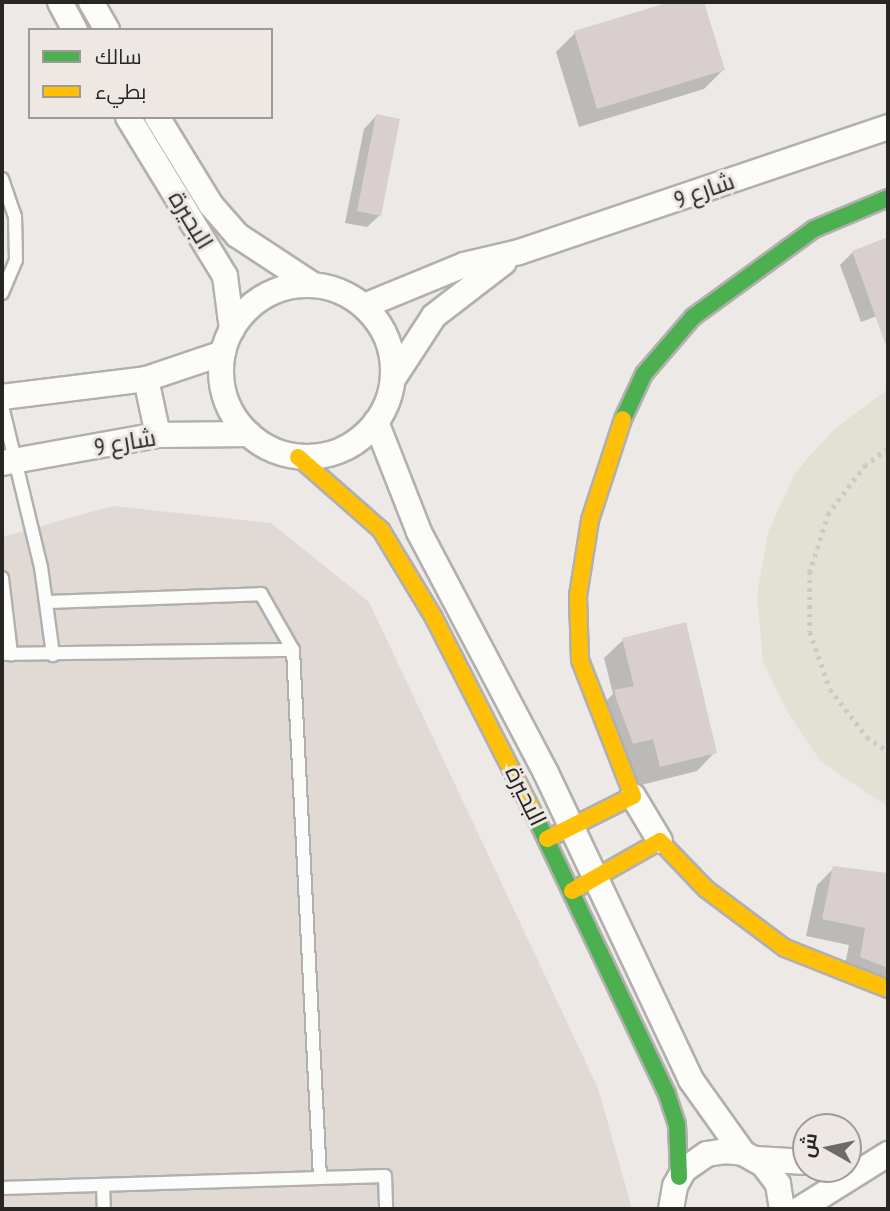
<!DOCTYPE html>
<html>
<head>
<meta charset="utf-8">
<style>
	body { margin:0 }
	#map { position:relative; width:890px; height:1211px; overflow:hidden; background:#ece9e7; font-family:"PT Sans Narrow",Cairo,sans-serif }
	div>[style] { position:absolute }
	[style*='--x'] { left:calc(var(--x)*1px); top:calc(var(--y)*1px); width:calc(var(--w)*1px); rotate:calc(var(--a)*1deg) }
	.built>* { inset:0; background:#e1d9d4 }
	.green>* { inset:0; background:#e3e1d3 }
	.shadow>* { inset:0; background:#0003 }
	.building>* { inset:0; background:#d8cfce }
	.path>* { height:4.5px; margin-top:-2.25px; transform-origin:0; background:repeating-linear-gradient(90deg,#cbcaca 0 3.5px,transparent 0 8.5px) }
	.roads { filter:drop-shadow(2px 0 #b2b0ae) drop-shadow(-2px 0 #b2b0ae) drop-shadow(0 2px #b2b0ae) drop-shadow(0 -2px #b2b0ae) }
	.lane>* { height:12px; margin:-6px; padding:0 6px; transform-origin:6px; border-radius:6px; background:#fcfcfb }
	.street>* { height:24px; margin:-12px; padding:0 12px; transform-origin:12px; border-radius:12px; background:#fcfcfb }
	.street>.ring { margin:-12px; padding:0; box-sizing:content-box; background:none; border:24px solid #fcfcfb; border-radius:50% }
	.fast>* { height:16px; margin:-8px; padding:0 8px; transform-origin:8px; border-radius:8px; background:#4caf50 }
	.slow>* { height:16px; margin:-8px; padding:0 8px; transform-origin:8px; border-radius:8px; background:#ffc107 }
	span { translate:-50% -50%; white-space:nowrap; text-align:center; line-height:1.15; -webkit-text-stroke:6px #eee8e5; paint-order:stroke }
	.street-label { font-size:24px; color:#282625 }
	.frame { position:absolute; inset:0; border:4px solid #282625; pointer-events:none }
	.legend { position:absolute; left:28px; top:28px; width:245px; height:91px; box-sizing:border-box; background:#eee8e5; border:2px solid #9f9a98; margin:0; padding:9px 12px; list-style:none; font-size:21px; color:#282625 }
	.legend li { display:flex; align-items:center; gap:14px; height:35px }
	.legend b { width:35px; border:2px solid #9f9a98 }
	.north { position:absolute; left:792px; top:1113px; width:70px; height:70px; box-sizing:border-box; background:#eee8e5; border:2px solid #9f9a98; border-radius:50%; rotate:279deg; font-size:19px; font-weight:700; line-height:28px; text-align:center; color:#282625 }
	.north::after { content:''; display:block; margin:auto; width:24px; height:32px; background:#6d6a69; clip-path:polygon(50% 0,100% 100%,50% 72%,0 100%) }
</style>
</head>
<body>
<div id="map">
	<div class="built">
		<i style="clip-path:polygon(113px 506px,271px 523px,369px 602px,598px 1088px,632px 1209px,2px 1209px,2px 537px)"></i>
	</div>
	<div class="green">
		<i style="clip-path:polygon(888px 389px,888px 807px,821px 762px,788px 713px,763px 662px,757px 595px,768px 532px,795px 473px,833px 430px)"></i>
	</div>
	<div class="shadow">
		<i style="clip-path:polygon(676px 2px,702px 2px,723px 70px,704px 89px,579px 127px,556px 52px,575px 33px)"></i>
		<i style="clip-path:polygon(376px 116px,380px 215px,367px 227px,345px 223px,364px 129px)"></i>
		<i style="clip-path:polygon(888px 239px,888px 312px,861px 322px,840px 265px,853px 252px)"></i>
		<i style="clip-path:polygon(623px 640px,715px 752px,697px 771px,641px 785px,596px 711px,613px 694px,604px 658px)"></i>
		<i style="clip-path:polygon(834px 868px,888px 879px,888px 991px,843px 974px,849px 945px,806px 936px,817px 885px)"></i>
	</div>
	<div class="building">
		<i style="clip-path:polygon(670px 2px,704px 2px,725px 70px,597px 109px,574px 31px)"></i>
		<i style="clip-path:polygon(376px 114px,400px 119px,381px 216px,357px 211px)"></i>
		<i style="clip-path:polygon(888px 237px,888px 342px,885px 343px,852px 251px)"></i>
		<i style="clip-path:polygon(686px 622px,717px 753px,660px 767px,653px 739px,633px 744px,617px 701px,614px 690px,634px 686px,622px 638px)"></i>
		<i style="clip-path:polygon(833px 866px,888px 873px,888px 968px,860px 957px,865px 928px,822px 919px)"></i>
	</div>
	<div class="path">
		<i style="--x:888;--y:449;--w:27;--a:144"></i>
		<i style="--x:866;--y:465;--w:61;--a:127.6"></i>
		<i style="--x:829;--y:513;--w:61;--a:108.1"></i>
		<i style="--x:810;--y:571;--w:61;--a:90"></i>
		<i style="--x:810;--y:632;--w:60;--a:70.7"></i>
		<i style="--x:830;--y:689;--w:61;--a:52.4"></i>
		<i style="--x:867;--y:737;--w:25;--a:34"></i>
	</div>
	<div class="roads">
		<div class="lane">
			<i style="--x:2;--y:179;--w:39;--a:71"></i>
			<i style="--x:15;--y:216;--w:44;--a:88.7"></i>
			<i style="--x:16;--y:260;--w:36;--a:113"></i>
			<i style="--x:2;--y:406;--w:166;--a:76.4"></i>
			<i style="--x:41;--y:567;--w:89;--a:82.2"></i>
			<i style="--x:2;--y:578;--w:77;--a:83.2"></i>
			<i style="--x:47;--y:602;--w:214;--a:-2.1"></i>
			<i style="--x:261;--y:594;--w:64;--a:60.3"></i>
			<i style="--x:293;--y:650;--w:529;--a:87.07"></i>
			<i style="--x:2;--y:654;--w:291;--a:-0.8"></i>
			<i style="--x:103;--y:1185;--w:24;--a:88"></i>
			<i style="--x:2;--y:1188;--w:383;--a:-1.8"></i>
			<i style="--x:385;--y:1176;--w:33;--a:88"></i>
		</div>
		<div class="street">
			<i style="--x:60;--y:2;--w:32;--a:62"></i>
			<i style="--x:91;--y:2;--w:32;--a:60"></i>
			<i style="--x:128;--y:117;--w:186;--a:58.6"></i>
			<i style="--x:225;--y:276;--w:54;--a:82.6"></i>
			<i style="--x:157;--y:117;--w:103;--a:58.5"></i>
			<i style="--x:211;--y:205;--w:40;--a:49"></i>
			<i style="--x:237;--y:235;--w:91;--a:33.3"></i>
			<i class="ring" style="left:221px;top:285px;width:148px;height:148px"></i>
			<i style="--x:364;--y:306;--w:108;--a:-22.3"></i>
			<i style="--x:464;--y:265;--w:57;--a:-13.3"></i>
			<i style="--x:519;--y:252;--w:390;--a:-18.7"></i>
			<i style="--x:146;--y:379;--w:57;--a:77.9"></i>
			<i style="--x:393;--y:379;--w:75;--a:-56.9"></i>
			<i style="--x:434;--y:316;--w:88;--a:-37.6"></i>
			<i style="--x:2;--y:397;--w:145;--a:-7.1"></i>
			<i style="--x:146;--y:379;--w:81;--a:-18.7"></i>
			<i style="--x:376;--y:422;--w:118;--a:68.6"></i>
			<i style="--x:419;--y:532;--w:272;--a:62.2"></i>
			<i style="--x:546;--y:773;--w:340;--a:64.7"></i>
			<i style="--x:691;--y:1080;--w:90;--a:54.5"></i>
			<i style="--x:2;--y:463;--w:158;--a:-10.2"></i>
			<i style="--x:158;--y:435;--w:91;--a:-0.6"></i>
			<i style="--x:633;--y:796;--w:52;--a:59"></i>
			<i style="--x:756;--y:1159;--w:50;--a:3.4"></i>
			<i style="--x:671;--y:1209;--w:23;--a:-80"></i>
			<i style="--x:675;--y:1186;--w:18;--a:-61"></i>
			<i style="--x:684;--y:1170;--w:28;--a:-35"></i>
			<i style="--x:707;--y:1154;--w:18;--a:-9"></i>
			<i style="--x:725;--y:1151;--w:18;--a:6"></i>
			<i style="--x:743;--y:1153;--w:23;--a:29"></i>
			<i style="--x:763;--y:1164;--w:25;--a:53"></i>
			<i style="--x:778;--y:1184;--w:25;--a:81"></i>
			<i style="--x:800;--y:1209;--w:104;--a:-32"></i>
		</div>
		<div class="fast">
			<i style="--x:623;--y:419;--w:50;--a:-65"></i>
			<i style="--x:644;--y:374;--w:75;--a:-49.3"></i>
			<i style="--x:693;--y:317;--w:150;--a:-36"></i>
			<i style="--x:814;--y:229;--w:80;--a:-22.7"></i>
			<i style="--x:535;--y:816;--w:308;--a:64.6"></i>
			<i style="--x:667;--y:1094;--w:32;--a:72"></i>
			<i style="--x:677;--y:1124;--w:53;--a:87.8"></i>
		</div>
		<div class="slow">
			<i style="--x:298;--y:457;--w:111;--a:41.3"></i>
			<i style="--x:381;--y:530;--w:103;--a:58.9"></i>
			<i style="--x:434;--y:618;--w:222;--a:63"></i>
			<i style="--x:547;--y:839;--w:96;--a:-26.6"></i>
			<i style="--x:633;--y:796;--w:146;--a:-111.3"></i>
			<i style="--x:580;--y:660;--w:64;--a:-91.8"></i>
			<i style="--x:578;--y:596;--w:77;--a:-81"></i>
			<i style="--x:590;--y:520;--w:106;--a:-71.9"></i>
			<i style="--x:572;--y:891;--w:101;--a:-29.6"></i>
			<i style="--x:660;--y:841;--w:66;--a:46.2"></i>
			<i style="--x:706;--y:889;--w:99;--a:36.8"></i>
			<i style="--x:785;--y:948;--w:111;--a:21.7"></i>
		</div>
	</div>
	<div class="street-label">
		<span style="left:704px;top:190px;rotate:-19deg">شارع 9</span>
		<span style="left:191px;top:220px;rotate:59deg">البحيرة</span>
		<span style="left:125px;top:442px;rotate:-9deg">شارع 9</span>
		<span style="left:526px;top:796px;rotate:64deg">البحيرة</span>
	</div>
	<div class="frame"></div>
	<ul class="legend">
	<li><b style="height:9px;background:#4caf50"></b>سالك</li>
	<li><b style="height:9px;background:#ffc107"></b>بطيء</li>
	</ul>
	<div class="north">ش</div>
</div>
</body>
</html>
